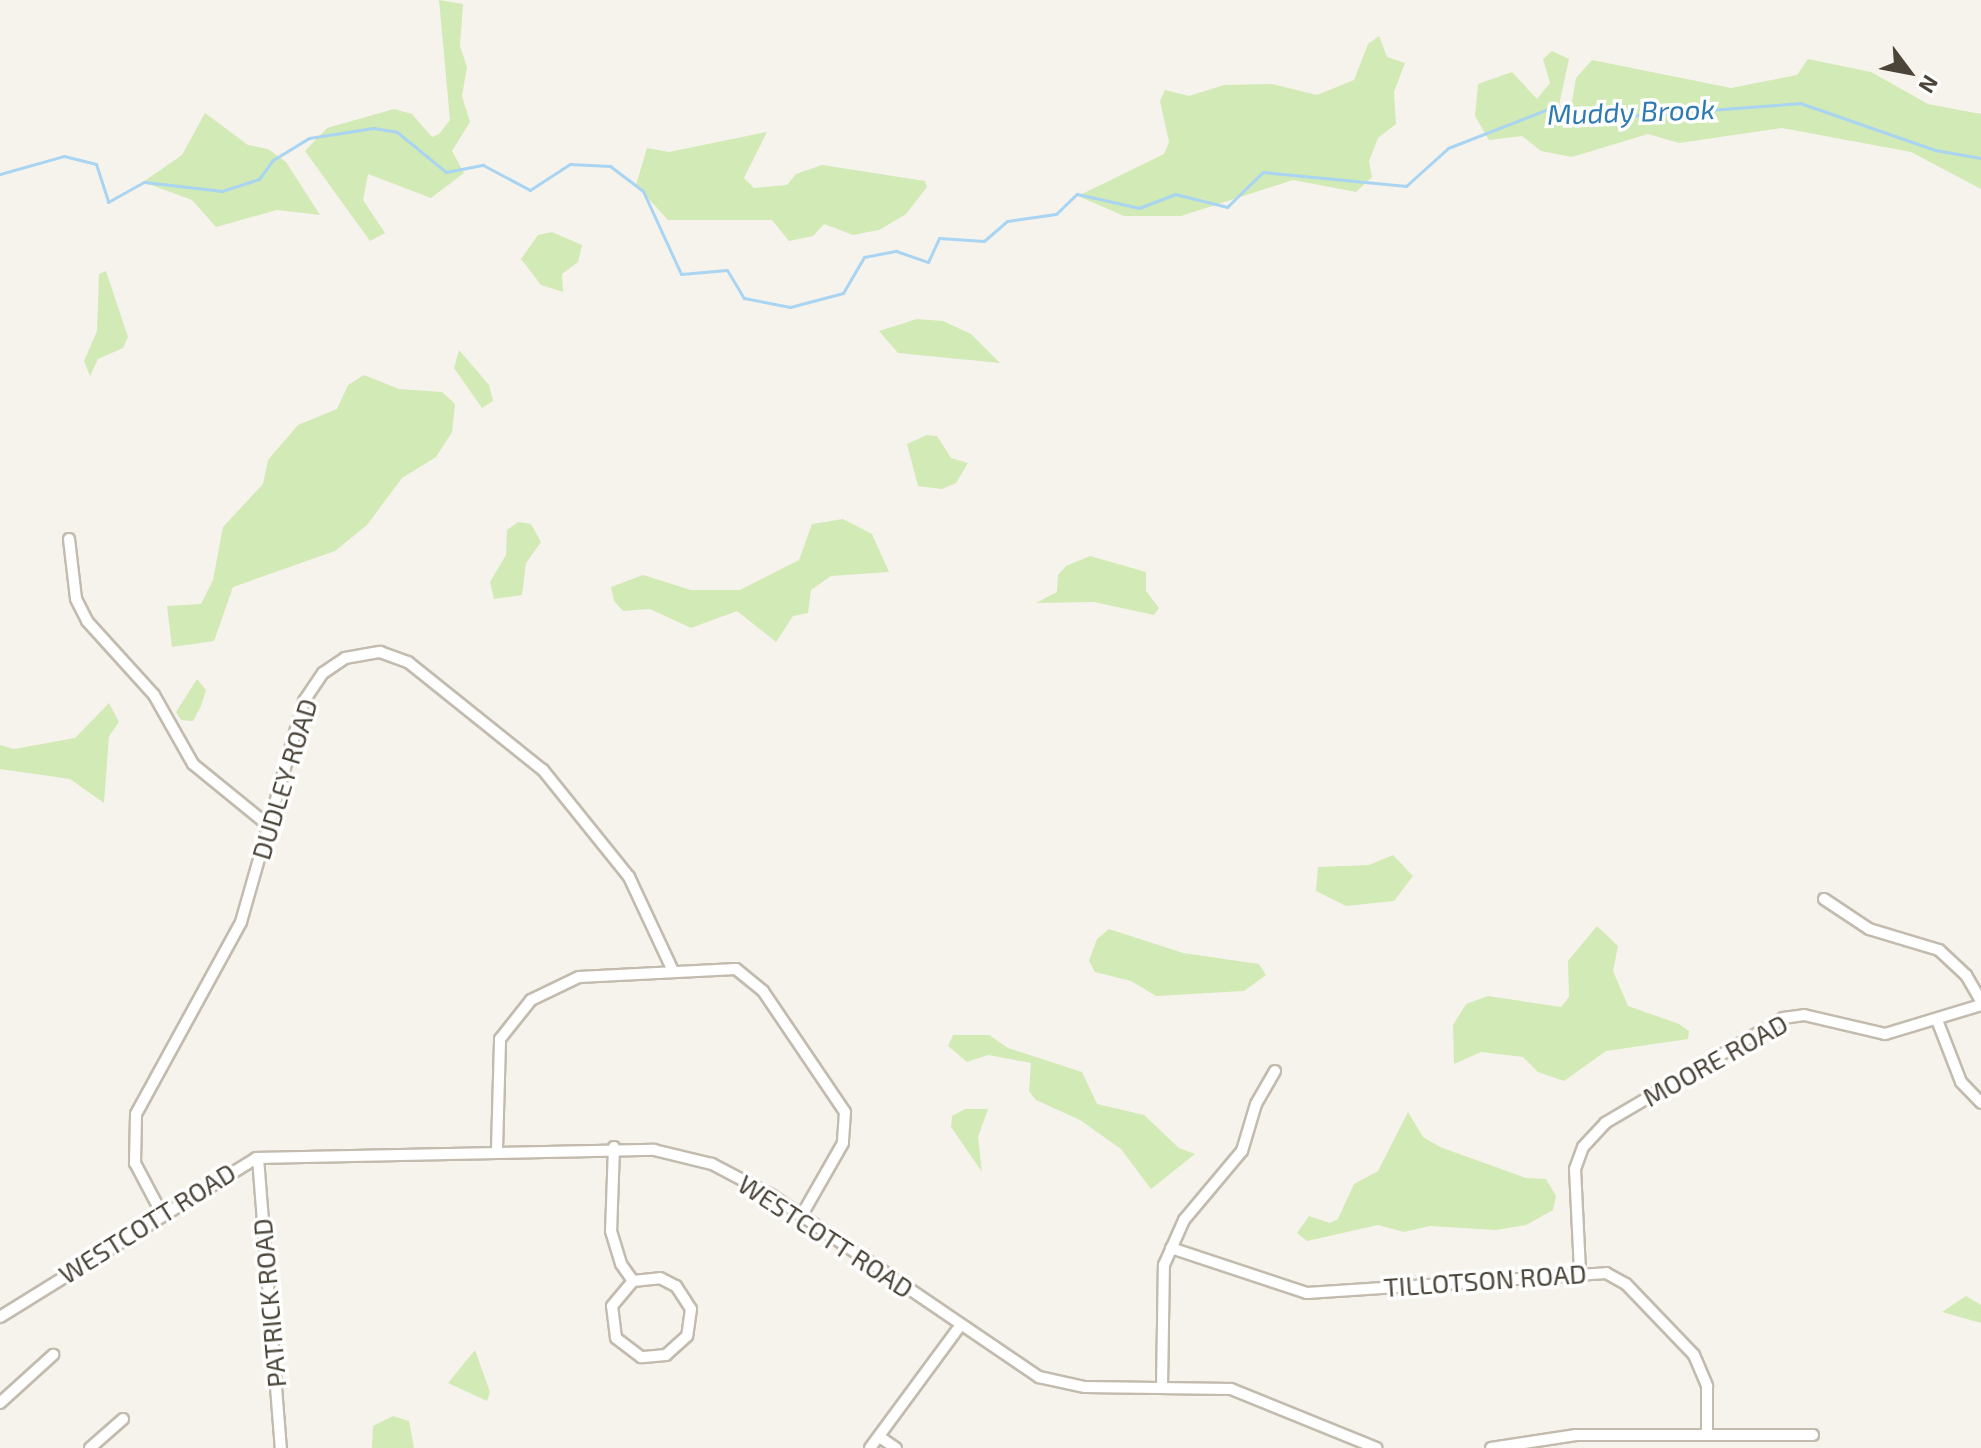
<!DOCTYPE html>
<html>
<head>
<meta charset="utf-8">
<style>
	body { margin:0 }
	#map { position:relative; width:1981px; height:1448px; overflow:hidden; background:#f6f3ec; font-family:"Exo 2",sans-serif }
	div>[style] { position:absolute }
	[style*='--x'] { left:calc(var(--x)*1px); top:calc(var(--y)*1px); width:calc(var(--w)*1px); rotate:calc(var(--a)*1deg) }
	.green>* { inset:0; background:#d2eab5 }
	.stream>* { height:3px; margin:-1.5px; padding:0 1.5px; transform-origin:1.5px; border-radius:1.5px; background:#a9d4f2 }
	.roads { filter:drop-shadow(2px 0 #c2bbae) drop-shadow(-2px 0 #c2bbae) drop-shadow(0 2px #c2bbae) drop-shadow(0 -2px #c2bbae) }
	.street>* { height:10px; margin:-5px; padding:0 5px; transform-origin:5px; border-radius:5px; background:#fff }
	span { translate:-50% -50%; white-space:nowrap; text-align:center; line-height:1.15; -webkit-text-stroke:7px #fff; paint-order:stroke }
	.street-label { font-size:26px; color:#4b4439 }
	.water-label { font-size:28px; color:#2e7ab2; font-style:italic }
	.north { position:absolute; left:1869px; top:32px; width:80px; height:80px; -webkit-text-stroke:6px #fff; paint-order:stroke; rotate:122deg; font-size:22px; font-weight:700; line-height:32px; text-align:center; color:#4b4439 }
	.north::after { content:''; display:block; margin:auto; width:28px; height:36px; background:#4b4439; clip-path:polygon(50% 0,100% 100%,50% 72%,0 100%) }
</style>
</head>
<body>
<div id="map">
	<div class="green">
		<i style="clip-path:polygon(439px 0,463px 4px,460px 46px,467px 67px,462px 96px,470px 122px,452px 151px,464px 173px,431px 198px,368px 174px,363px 200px,385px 233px,370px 241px,305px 151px,327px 128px,394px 109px,412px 114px,432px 137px,439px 134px,450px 120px)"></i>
		<i style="clip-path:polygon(1379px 36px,1387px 57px,1405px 63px,1394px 92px,1396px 124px,1378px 138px,1369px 161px,1372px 177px,1356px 192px,1293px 180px,1181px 216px,1124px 216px,1078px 196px,1164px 154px,1169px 142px,1160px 101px,1165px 90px,1189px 96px,1224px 85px,1272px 84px,1317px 95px,1354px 80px,1368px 44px)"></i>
		<i style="clip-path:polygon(1552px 51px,1569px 59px,1559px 105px,1570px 113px,1576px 78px,1592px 60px,1731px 88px,1797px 75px,1808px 59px,1871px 72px,1928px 104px,1981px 114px,1981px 189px,1911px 152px,1782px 128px,1679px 143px,1648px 134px,1572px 157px,1541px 151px,1522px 136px,1489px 140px,1475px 116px,1478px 84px,1512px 72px,1537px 99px,1550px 83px,1543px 59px)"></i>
		<i style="clip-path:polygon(205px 113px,248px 145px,268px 149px,286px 162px,320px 215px,277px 210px,216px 227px,192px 200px,143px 182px,182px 155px)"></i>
		<i style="clip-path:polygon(767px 132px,744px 178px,754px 188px,787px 185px,796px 174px,822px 165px,925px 181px,927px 187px,906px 214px,879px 230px,853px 235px,824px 224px,813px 236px,789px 241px,772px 220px,668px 220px,636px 185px,647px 148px,669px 152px)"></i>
		<i style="clip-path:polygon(552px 232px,582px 245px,578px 262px,562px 274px,563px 292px,541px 285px,521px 259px,538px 235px)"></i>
		<i style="clip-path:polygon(106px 271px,128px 337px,123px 348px,98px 359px,90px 376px,84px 361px,97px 331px,99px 274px)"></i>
		<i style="clip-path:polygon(917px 319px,943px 321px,971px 334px,1000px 363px,898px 353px,879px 331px)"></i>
		<i style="clip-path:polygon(459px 350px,489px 385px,493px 401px,482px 408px,454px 368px)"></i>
		<i style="clip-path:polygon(364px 375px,399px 389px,442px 392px,455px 404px,452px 432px,436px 457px,402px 478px,367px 525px,335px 551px,233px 587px,214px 641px,172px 647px,167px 606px,201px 604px,213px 580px,223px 527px,263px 484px,268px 460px,298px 425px,337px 409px,348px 385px)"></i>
		<i style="clip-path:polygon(927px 435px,937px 436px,951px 458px,968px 463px,956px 483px,942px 489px,918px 486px,907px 444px)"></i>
		<i style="clip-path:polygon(843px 519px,872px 534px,889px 572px,831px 576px,811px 590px,808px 613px,793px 616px,776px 642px,737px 611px,691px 628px,650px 609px,623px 611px,614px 601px,611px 587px,643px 575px,691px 590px,740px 590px,799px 560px,812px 524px)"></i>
		<i style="clip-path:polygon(518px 522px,531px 524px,541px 542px,526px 563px,522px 595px,494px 599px,490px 582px,506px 555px,507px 530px)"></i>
		<i style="clip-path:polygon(1090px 556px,1146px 572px,1146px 591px,1159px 608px,1154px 615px,1094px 602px,1036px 603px,1057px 592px,1058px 575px,1066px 566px)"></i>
		<i style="clip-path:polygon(197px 679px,206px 690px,201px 706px,193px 721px,181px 720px,176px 712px)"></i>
		<i style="clip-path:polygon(109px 703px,119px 722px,109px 736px,104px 803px,70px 779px,0 769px,0 745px,14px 749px,75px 738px)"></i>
		<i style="clip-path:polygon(1393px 855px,1413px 876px,1394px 901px,1346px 906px,1316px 891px,1318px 867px,1369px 865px)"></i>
		<i style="clip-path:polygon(1597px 926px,1618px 946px,1613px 971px,1628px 1006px,1679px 1024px,1689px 1031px,1688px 1039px,1606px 1051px,1564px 1081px,1538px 1072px,1523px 1057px,1481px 1052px,1454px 1064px,1453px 1025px,1466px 1004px,1488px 996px,1561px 1007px,1569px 997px,1568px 961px)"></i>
		<i style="clip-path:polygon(1109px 929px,1183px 953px,1259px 964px,1266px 975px,1244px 991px,1156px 996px,1131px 981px,1095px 972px,1089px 961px,1097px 939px)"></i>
		<i style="clip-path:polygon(953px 1035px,989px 1035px,1008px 1048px,1082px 1072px,1097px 1104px,1144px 1115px,1179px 1148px,1195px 1154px,1151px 1189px,1121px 1149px,1080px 1120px,1036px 1100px,1029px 1091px,1031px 1063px,988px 1055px,967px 1062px,948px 1046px)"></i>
		<i style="clip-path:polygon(965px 1109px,988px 1109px,978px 1137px,982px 1172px,951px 1127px,952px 1116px)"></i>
		<i style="clip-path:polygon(1408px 1112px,1423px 1137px,1440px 1147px,1526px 1178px,1546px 1179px,1556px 1196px,1553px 1210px,1526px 1225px,1496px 1230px,1430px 1226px,1404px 1232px,1378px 1225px,1307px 1241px,1297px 1233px,1309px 1216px,1330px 1223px,1338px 1219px,1354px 1184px,1378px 1171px)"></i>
		<i style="clip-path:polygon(1966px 1296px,1981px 1305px,1981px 1323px,1942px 1312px)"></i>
		<i style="clip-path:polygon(475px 1350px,490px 1392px,487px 1401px,448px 1383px)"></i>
		<i style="clip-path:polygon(393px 1416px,409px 1421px,414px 1448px,372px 1448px,373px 1426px)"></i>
	</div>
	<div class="stream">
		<i style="--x:0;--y:174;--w:66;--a:-15.7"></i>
		<i style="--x:64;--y:156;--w:33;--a:14"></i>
		<i style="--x:96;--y:164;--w:40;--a:72"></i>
		<i style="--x:108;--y:202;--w:41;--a:-29.1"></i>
		<i style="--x:144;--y:182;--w:79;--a:6.6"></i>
		<i style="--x:222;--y:191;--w:39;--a:-18"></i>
		<i style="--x:259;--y:179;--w:24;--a:-54"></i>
		<i style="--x:273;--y:160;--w:42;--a:-31.4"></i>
		<i style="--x:309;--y:138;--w:65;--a:-8.9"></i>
		<i style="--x:373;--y:128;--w:24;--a:9"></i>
		<i style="--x:397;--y:132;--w:63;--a:39.2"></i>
		<i style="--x:446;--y:172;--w:38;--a:-11"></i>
		<i style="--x:483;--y:165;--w:53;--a:28"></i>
		<i style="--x:530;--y:190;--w:48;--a:-33"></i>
		<i style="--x:570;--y:164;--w:40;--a:2.9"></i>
		<i style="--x:610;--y:166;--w:41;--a:37.1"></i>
		<i style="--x:643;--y:191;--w:91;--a:65.4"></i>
		<i style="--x:681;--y:274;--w:46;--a:-5"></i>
		<i style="--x:727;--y:270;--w:33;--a:59"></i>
		<i style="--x:744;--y:298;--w:47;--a:11.1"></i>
		<i style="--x:790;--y:307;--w:55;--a:-14.8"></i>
		<i style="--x:843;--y:293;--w:42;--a:-59.7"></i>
		<i style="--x:864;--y:257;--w:33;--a:-11"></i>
		<i style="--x:896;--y:251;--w:34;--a:19"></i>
		<i style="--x:928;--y:262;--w:26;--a:-65"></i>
		<i style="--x:939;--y:238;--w:45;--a:3.8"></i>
		<i style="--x:984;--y:241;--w:30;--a:-41"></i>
		<i style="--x:1007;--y:221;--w:49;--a:-8.1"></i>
		<i style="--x:1056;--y:214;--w:29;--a:-44"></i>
		<i style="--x:1077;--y:194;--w:64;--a:12.7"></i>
		<i style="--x:1139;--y:208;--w:39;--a:-21"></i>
		<i style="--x:1175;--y:194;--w:54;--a:14"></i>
		<i style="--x:1227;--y:207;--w:50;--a:-44.2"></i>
		<i style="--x:1263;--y:172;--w:144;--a:5.6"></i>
		<i style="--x:1406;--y:186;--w:57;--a:-42.1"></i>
		<i style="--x:1448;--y:148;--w:107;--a:-21.3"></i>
		<i style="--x:1548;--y:109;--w:81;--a:4.9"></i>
		<i style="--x:1629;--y:116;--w:171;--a:-4.3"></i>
		<i style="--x:1800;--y:103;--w:143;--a:19.2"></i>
		<i style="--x:1935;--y:150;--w:47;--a:9.9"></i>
	</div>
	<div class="roads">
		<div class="street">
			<i style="--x:69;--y:539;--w:60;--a:83.3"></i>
			<i style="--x:76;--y:599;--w:25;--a:63"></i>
			<i style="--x:87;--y:621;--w:100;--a:47.8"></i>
			<i style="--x:154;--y:695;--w:79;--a:60.5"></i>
			<i style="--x:193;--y:764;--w:98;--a:39.2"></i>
			<i style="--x:1824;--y:899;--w:54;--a:33.7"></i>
			<i style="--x:1869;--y:929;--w:73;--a:16.7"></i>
			<i style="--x:1939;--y:950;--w:37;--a:43"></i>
			<i style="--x:1966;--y:975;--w:30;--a:60"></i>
			<i style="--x:1937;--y:1020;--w:66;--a:68.8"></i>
			<i style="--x:1961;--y:1082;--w:29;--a:46"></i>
			<i style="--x:614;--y:1147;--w:84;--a:92"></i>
			<i style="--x:611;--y:1231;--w:34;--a:73"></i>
			<i style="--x:621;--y:1264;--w:21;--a:55"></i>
			<i style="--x:633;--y:1281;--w:27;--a:-6"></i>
			<i style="--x:660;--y:1278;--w:18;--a:27"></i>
			<i style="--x:676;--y:1286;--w:27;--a:57"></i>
			<i style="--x:691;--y:1309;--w:27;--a:98"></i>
			<i style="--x:687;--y:1336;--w:28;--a:138"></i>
			<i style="--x:666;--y:1355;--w:25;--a:175"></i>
			<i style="--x:641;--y:1357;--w:31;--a:-143"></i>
			<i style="--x:616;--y:1338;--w:32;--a:-97"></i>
			<i style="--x:612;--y:1306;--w:33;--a:-50"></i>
			<i style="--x:497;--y:1149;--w:110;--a:-88.4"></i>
			<i style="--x:500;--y:1039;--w:50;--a:-51.5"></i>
			<i style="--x:531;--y:1000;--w:53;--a:-25.6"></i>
			<i style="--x:579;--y:977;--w:157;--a:-2.9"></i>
			<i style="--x:736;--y:969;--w:35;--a:39"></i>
			<i style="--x:763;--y:991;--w:146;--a:55.9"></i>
			<i style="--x:845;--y:1112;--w:31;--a:94"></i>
			<i style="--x:843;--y:1143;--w:83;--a:119.7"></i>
			<i style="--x:258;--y:1158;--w:291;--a:85.5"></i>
			<i style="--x:162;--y:1214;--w:58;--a:-117.9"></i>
			<i style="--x:135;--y:1163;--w:49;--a:-88.8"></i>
			<i style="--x:136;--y:1114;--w:219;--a:-61.3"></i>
			<i style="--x:241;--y:922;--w:230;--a:-74.1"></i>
			<i style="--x:304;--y:701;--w:34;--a:-56"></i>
			<i style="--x:323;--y:673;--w:27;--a:-34"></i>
			<i style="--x:345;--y:658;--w:36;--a:-10"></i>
			<i style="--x:380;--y:652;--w:30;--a:20"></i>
			<i style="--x:408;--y:662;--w:173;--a:38.7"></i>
			<i style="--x:543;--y:770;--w:137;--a:51.2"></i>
			<i style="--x:629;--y:877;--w:102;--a:64.9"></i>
			<i style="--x:1171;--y:1248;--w:143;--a:18.3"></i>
			<i style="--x:1307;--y:1293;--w:300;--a:-3.8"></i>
			<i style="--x:1606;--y:1273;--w:23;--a:29"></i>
			<i style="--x:1626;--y:1284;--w:98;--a:46.2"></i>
			<i style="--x:1694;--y:1355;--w:34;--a:67"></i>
			<i style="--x:1707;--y:1386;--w:46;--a:90"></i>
			<i style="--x:1580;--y:1271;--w:102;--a:-92.8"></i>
			<i style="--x:1575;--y:1169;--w:23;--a:-70"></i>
			<i style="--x:1583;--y:1147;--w:33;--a:-47"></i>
			<i style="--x:1605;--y:1123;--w:207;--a:-30.5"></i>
			<i style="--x:1783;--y:1018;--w:21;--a:-8"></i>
			<i style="--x:1804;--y:1015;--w:83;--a:13.2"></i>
			<i style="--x:1885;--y:1034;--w:100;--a:-16.8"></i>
			<i style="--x:0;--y:1317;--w:301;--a:-31.8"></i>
			<i style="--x:256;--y:1158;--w:398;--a:-1.2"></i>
			<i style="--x:654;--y:1150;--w:60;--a:13.6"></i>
			<i style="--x:712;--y:1164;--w:67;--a:27.7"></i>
			<i style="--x:771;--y:1195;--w:324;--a:34.2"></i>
			<i style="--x:1039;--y:1377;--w:47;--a:12.3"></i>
			<i style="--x:1085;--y:1387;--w:146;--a:0.8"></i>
			<i style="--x:1231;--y:1389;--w:157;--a:22.1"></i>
			<i style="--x:1162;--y:1387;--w:122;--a:-89.1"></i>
			<i style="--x:1164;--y:1265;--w:49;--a:-66"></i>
			<i style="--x:1184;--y:1220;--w:90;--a:-50"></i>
			<i style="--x:1242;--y:1151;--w:49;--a:-73.4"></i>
			<i style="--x:1256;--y:1104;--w:38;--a:-60"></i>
			<i style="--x:0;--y:1403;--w:72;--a:-42.2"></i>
			<i style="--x:881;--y:1438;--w:18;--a:34"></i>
			<i style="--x:90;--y:1448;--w:44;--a:-41.3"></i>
			<i style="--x:870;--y:1448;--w:152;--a:-53.6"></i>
			<i style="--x:1491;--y:1448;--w:86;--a:-8.7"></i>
			<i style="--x:1576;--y:1435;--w:237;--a:0"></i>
		</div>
	</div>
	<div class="street-label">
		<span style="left:284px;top:779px;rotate:-73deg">DUDLEY ROAD</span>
		<span style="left:1715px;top:1060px;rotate:-29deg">MOORE ROAD</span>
		<span style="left:147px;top:1223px;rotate:-32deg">WESTCOTT ROAD</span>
		<span style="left:826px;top:1236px;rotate:33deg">WESTCOTT ROAD</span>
		<span style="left:1485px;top:1280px;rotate:-4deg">TILLOTSON ROAD</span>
		<span style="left:269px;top:1303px;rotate:-95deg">PATRICK ROAD</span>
	</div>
	<div class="water-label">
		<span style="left:1631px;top:111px;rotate:-2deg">Muddy Brook</span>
	</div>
	<div class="north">N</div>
</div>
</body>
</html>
